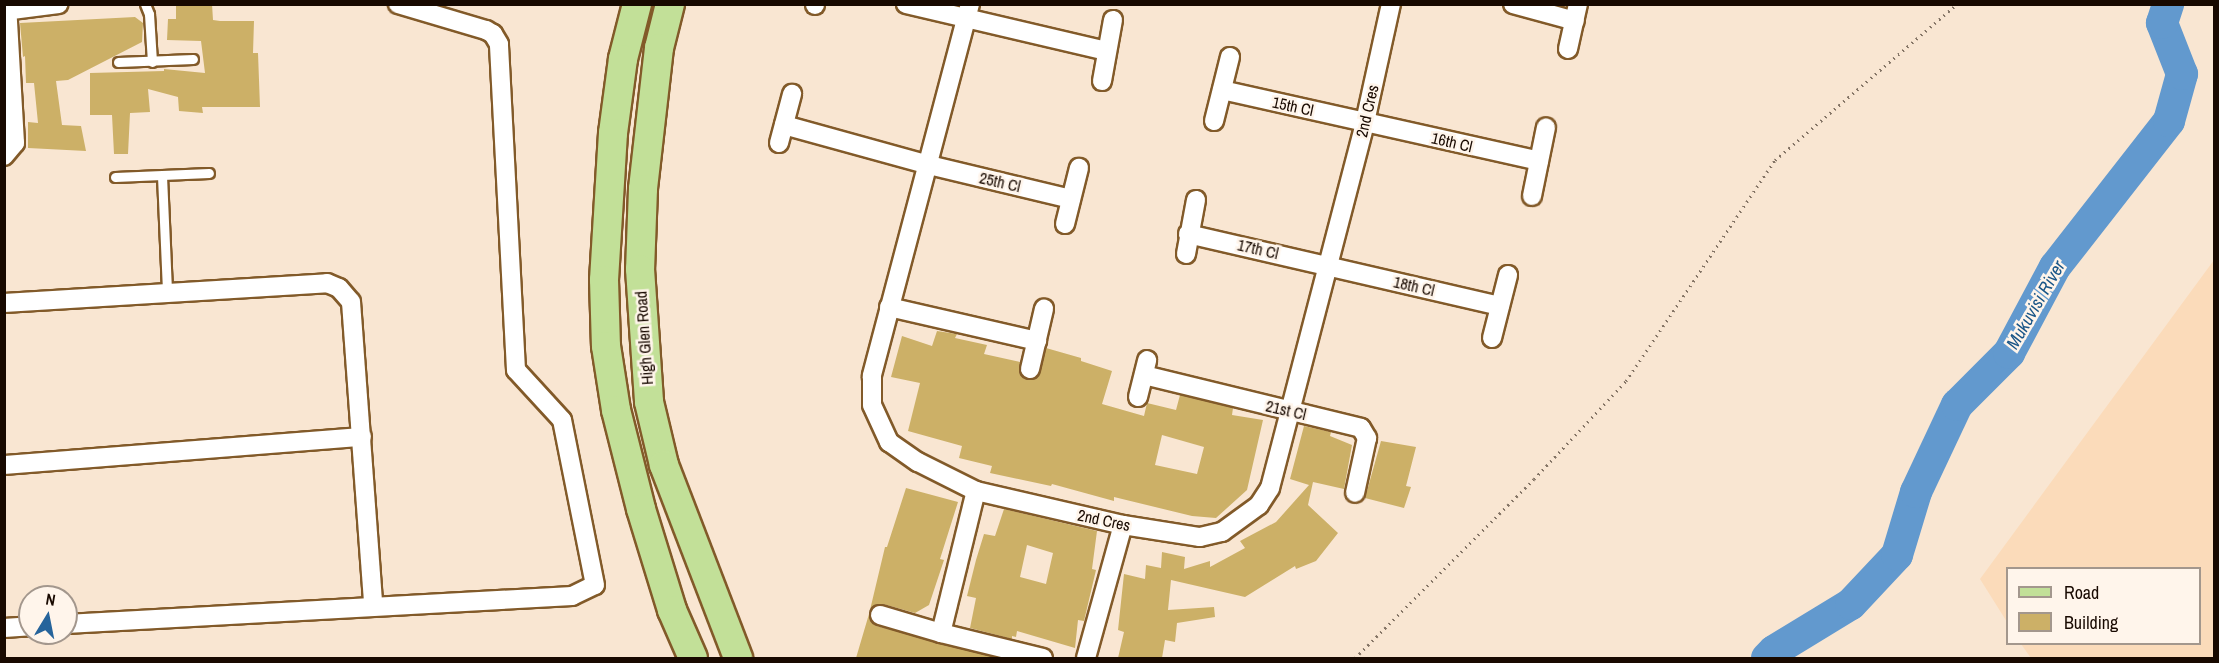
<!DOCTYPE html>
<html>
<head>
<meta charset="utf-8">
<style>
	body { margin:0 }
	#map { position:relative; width:2219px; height:663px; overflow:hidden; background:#f9e6d2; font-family:"Archivo Narrow",sans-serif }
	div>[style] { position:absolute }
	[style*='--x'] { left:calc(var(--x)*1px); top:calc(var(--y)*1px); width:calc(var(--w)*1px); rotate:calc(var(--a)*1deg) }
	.built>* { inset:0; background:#fbdbba }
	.river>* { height:32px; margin:-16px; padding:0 16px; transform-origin:16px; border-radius:16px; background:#6299ce }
	.building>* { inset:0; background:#ccb067 }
	.path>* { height:3px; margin-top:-1.5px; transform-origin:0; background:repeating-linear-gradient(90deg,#847465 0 1.5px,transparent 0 6px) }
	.roads { filter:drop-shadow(2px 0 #825a29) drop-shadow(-2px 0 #825a29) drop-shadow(0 2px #825a29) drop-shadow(0 -2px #825a29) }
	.service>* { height:9px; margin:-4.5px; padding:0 4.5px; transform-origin:4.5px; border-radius:4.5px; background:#fff }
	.minor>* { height:18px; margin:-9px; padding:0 9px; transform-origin:9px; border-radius:9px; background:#fff }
	.primary>* { height:28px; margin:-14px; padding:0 14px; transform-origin:14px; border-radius:14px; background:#c2e098 }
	span { translate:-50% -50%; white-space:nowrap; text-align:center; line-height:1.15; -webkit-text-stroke:5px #fff5eb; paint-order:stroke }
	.street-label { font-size:16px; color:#180900 }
	.water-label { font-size:18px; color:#195587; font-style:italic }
	.frame { position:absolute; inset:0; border:6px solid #180900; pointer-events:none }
	.legend { position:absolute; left:2006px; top:567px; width:195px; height:78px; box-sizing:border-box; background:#fff5eb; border:2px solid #a3978d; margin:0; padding:8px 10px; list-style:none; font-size:18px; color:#180900 }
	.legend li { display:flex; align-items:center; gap:12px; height:30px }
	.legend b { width:30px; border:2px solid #a3978d }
	.north { position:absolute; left:18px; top:585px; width:60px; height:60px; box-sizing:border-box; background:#fff5eb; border:2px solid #a3978d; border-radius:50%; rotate:10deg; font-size:16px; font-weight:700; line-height:24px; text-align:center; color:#180900 }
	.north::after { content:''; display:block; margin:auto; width:21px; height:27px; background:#26649b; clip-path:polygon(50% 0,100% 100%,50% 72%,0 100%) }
</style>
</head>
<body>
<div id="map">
	<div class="built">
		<i style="clip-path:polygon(2214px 260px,2214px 658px,2031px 658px,2021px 644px,2200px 644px,2200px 568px,2008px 568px,2007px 622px,1980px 579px)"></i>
	</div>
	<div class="river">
		<i style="--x:1767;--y:658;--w:10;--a:-45"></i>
		<i style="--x:1774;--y:651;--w:90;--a:-31.4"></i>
		<i style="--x:1851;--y:604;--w:67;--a:-46.8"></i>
		<i style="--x:1897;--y:555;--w:66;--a:-73.2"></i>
		<i style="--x:1916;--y:492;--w:96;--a:-64.8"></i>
		<i style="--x:1957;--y:405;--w:74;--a:-45"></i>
		<i style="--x:2009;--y:353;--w:98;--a:-61.9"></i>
		<i style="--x:2055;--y:267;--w:185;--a:-52"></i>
		<i style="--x:2169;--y:121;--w:49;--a:-74.5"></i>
		<i style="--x:2182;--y:74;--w:55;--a:-111.4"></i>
		<i style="--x:2162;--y:23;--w:20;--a:-72"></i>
	</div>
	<div class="building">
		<i style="clip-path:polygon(176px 4px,212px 4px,213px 20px,220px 21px,254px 21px,253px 53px,258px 53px,260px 107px,202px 107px,203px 113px,179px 111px,178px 97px,148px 89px,150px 112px,130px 113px,128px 154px,114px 154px,112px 115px,90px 115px,90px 73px,164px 71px,164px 69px,205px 73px,201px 41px,167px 40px,168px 19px,176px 19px)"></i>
		<i style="clip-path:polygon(135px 17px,143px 23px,142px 42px,68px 80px,56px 81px,62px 125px,81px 126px,86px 151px,28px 148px,28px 122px,38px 123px,34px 83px,26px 83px,25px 56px,23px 57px,20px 23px)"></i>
		<i style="clip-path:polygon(evenodd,937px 331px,957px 334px,955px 338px,987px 345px,984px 354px,1020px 362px,1019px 373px,1028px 380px,1039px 376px,1046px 348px,1081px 358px,1081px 361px,1112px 371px,1102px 404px,1144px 416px,1147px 403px,1176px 410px,1180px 395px,1233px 408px,1232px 415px,1263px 420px,1247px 490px,1216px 518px,1192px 516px,1114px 497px,1114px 501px,1052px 484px,1051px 486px,990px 473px,992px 466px,959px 458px,962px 446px,908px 431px,920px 383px,891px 377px,902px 336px,932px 346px,937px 331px,1162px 435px,1204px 447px,1197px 474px,1155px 465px,1162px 435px)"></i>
		<i style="clip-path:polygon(1304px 426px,1331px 432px,1330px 436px,1352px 445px,1344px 489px,1313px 482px,1308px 505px,1338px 533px,1316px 561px,1296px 569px,1295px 566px,1245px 597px,1171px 580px,1168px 610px,1214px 607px,1215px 617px,1177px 623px,1175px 642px,1165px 640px,1162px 658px,1118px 658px,1124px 632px,1118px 630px,1124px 574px,1145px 579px,1146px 565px,1161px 568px,1162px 552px,1185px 557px,1184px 569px,1210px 561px,1210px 567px,1245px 548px,1240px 541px,1276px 522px,1309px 485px,1290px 479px)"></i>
		<i style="clip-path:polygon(1381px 441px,1416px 447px,1406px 486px,1411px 487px,1404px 508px,1365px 498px)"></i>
		<i style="clip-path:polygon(906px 488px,958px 502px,940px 559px,944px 560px,929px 605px,915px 613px,883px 604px,877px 604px,870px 610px,885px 547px,887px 547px)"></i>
		<i style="clip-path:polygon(evenodd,1004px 509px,1097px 531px,1092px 569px,1096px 570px,1084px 621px,1078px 620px,1075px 648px,1017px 631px,1016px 637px,1012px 636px,1012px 639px,970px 628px,976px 598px,967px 596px,976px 560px,984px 534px,995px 536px,1004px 509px,1027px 545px,1053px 553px,1046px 584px,1020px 577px,1027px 545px)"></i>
		<i style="clip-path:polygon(869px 614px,872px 622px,877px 626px,998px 658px,856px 658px)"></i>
	</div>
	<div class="path">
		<i style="--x:1355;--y:658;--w:253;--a:-45"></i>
		<i style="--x:1534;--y:479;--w:134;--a:-46.8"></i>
		<i style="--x:1626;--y:381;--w:267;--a:-56"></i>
		<i style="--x:1775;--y:160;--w:240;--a:-40.6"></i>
	</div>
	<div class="roads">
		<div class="service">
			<i style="--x:145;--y:4;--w:11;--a:68"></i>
			<i style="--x:149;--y:14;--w:48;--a:86.4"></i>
			<i style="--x:118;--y:62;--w:75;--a:-2.3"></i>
			<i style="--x:162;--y:176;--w:115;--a:87.5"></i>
			<i style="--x:115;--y:177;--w:94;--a:-2.4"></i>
		</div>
		<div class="minor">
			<i style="--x:906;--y:4;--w:206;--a:13.2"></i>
			<i style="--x:970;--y:4;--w:385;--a:104.8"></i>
			<i style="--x:872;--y:376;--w:29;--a:90"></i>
			<i style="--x:872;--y:405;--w:41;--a:65.3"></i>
			<i style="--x:889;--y:442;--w:35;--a:35"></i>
			<i style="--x:918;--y:462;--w:65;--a:26.6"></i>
			<i style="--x:976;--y:491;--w:151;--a:13"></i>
			<i style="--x:1123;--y:525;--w:78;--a:8.9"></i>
			<i style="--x:1200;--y:537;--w:23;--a:-13"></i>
			<i style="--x:1222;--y:532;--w:46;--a:-36.1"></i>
			<i style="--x:1259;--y:505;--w:20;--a:-57"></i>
			<i style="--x:1270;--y:488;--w:378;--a:-75.4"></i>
			<i style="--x:1365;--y:122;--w:121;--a:-77.6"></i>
			<i style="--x:1513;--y:4;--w:64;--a:15.3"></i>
			<i style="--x:815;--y:5;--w:1;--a:-90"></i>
			<i style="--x:4;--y:11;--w:55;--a:-7.3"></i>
			<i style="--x:1568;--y:49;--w:46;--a:-77.5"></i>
			<i style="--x:1102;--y:81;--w:62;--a:-79.8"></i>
			<i style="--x:1222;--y:90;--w:325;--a:12.6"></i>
			<i style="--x:1214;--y:121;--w:66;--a:-76"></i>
			<i style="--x:784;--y:125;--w:150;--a:15.4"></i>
			<i style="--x:929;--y:165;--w:146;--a:13.5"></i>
			<i style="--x:779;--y:143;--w:51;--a:-75.1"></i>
			<i style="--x:4;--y:156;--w:17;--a:-50"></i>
			<i style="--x:15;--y:143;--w:139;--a:-93.3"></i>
			<i style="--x:1532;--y:196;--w:70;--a:-78.5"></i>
			<i style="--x:1065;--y:224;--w:58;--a:-76"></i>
			<i style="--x:1188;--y:234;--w:320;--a:13"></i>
			<i style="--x:1186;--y:254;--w:55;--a:-79.5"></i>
			<i style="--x:4;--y:303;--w:324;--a:-3.5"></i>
			<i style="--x:327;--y:283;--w:13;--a:23"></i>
			<i style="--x:339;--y:288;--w:18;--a:49"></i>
			<i style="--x:351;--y:302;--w:304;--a:85.8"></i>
			<i style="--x:889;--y:307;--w:152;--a:12.9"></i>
			<i style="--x:1492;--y:338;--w:65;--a:-75.7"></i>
			<i style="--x:1030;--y:369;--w:62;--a:-76.9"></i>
			<i style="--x:1144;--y:375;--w:223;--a:13.7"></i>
			<i style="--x:1361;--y:428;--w:12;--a:59"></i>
			<i style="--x:1367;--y:438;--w:56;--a:102.3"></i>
			<i style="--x:1138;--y:397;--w:38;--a:-76"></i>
			<i style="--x:4;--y:465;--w:359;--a:-4.5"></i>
			<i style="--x:880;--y:615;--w:64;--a:16.4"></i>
			<i style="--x:941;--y:633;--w:105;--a:13.8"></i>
			<i style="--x:66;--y:624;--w:507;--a:-3.17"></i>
			<i style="--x:572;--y:596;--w:25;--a:-26"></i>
			<i style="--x:595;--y:585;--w:168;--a:-101.3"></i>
			<i style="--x:562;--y:420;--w:68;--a:-132.6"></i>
			<i style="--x:516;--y:370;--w:326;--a:-93"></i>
			<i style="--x:499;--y:44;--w:12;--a:-121"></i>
			<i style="--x:493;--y:34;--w:8;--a:-150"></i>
			<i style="--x:486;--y:30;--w:92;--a:-163.5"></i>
			<i style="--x:4;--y:628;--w:26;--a:-4"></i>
			<i style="--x:941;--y:633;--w:146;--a:-76.2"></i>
			<i style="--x:1086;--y:658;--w:138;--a:-74.5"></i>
		</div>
		<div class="primary">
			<i style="--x:637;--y:4;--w:57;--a:104.3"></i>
			<i style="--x:623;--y:59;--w:75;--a:97.7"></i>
			<i style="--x:613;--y:133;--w:147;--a:93.5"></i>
			<i style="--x:604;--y:280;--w:66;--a:88.3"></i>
			<i style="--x:606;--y:346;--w:65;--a:81.1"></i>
			<i style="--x:616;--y:410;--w:102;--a:75.8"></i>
			<i style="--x:641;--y:509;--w:106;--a:72.9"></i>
			<i style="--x:672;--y:610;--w:52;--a:66.4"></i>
			<i style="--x:670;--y:4;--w:45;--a:104"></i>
			<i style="--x:659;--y:48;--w:142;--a:96.5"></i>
			<i style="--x:643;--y:189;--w:80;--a:92.1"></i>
			<i style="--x:640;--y:269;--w:133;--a:86.1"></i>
			<i style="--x:649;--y:402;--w:65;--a:76.6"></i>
			<i style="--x:664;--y:465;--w:207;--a:69"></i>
		</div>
	</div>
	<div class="street-label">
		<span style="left:1293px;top:106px;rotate:12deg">15th Cl</span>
		<span style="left:1367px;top:111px;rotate:-77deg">2nd Cres</span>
		<span style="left:1452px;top:142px;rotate:13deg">16th Cl</span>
		<span style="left:1000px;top:182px;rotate:13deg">25th Cl</span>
		<span style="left:1258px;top:249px;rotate:13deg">17th Cl</span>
		<span style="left:1414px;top:286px;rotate:13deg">18th Cl</span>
		<span style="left:644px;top:338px;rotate:-94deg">High Glen Road</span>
		<span style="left:1286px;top:410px;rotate:13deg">21st Cl</span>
		<span style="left:1104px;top:520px;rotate:12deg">2nd Cres</span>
	</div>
	<div class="water-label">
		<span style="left:2036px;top:305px;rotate:-60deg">Mukuvisi River</span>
	</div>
	<div class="frame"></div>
	<ul class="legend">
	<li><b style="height:8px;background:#c2e098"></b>Road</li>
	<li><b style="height:16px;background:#ccb067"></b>Building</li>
	</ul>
	<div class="north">N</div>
</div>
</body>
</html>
